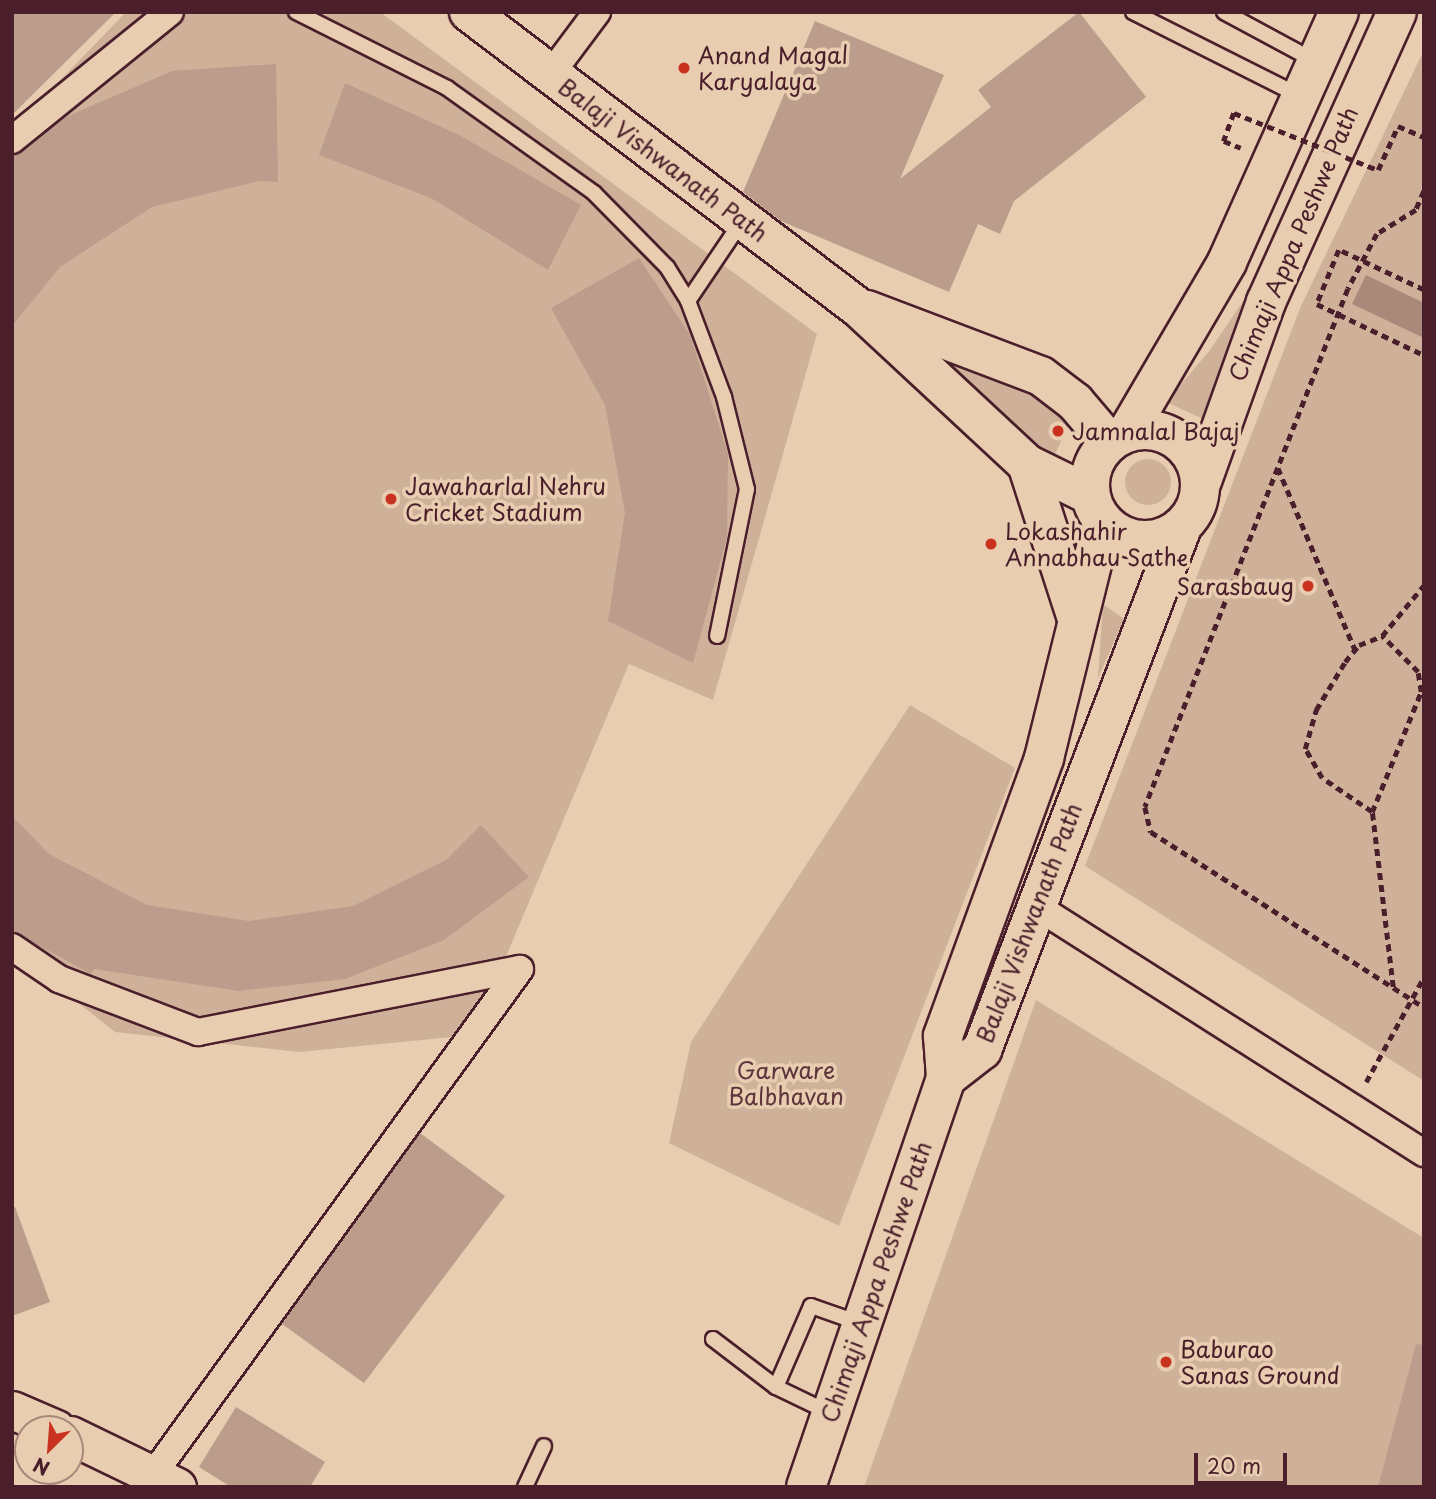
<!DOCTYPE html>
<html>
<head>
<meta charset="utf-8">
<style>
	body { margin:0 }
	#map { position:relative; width:1436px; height:1499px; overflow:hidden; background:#e9cdb0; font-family:"Playpen Sans",sans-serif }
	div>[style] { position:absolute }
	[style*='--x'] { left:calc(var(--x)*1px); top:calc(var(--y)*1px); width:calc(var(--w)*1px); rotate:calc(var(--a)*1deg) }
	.green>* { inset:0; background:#cfb19a }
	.round { border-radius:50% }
	.water>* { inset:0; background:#aa897b }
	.building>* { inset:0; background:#bc9c8b }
	.path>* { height:4.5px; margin-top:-2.25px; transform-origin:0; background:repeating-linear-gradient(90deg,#4a1f2b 0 7px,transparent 0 12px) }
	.roads { filter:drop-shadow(2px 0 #4a1f2b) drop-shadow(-2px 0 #4a1f2b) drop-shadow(0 2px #4a1f2b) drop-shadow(0 -2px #4a1f2b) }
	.lane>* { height:14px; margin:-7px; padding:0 7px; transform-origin:7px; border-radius:7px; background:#e9cdb0 }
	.street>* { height:26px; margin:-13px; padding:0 13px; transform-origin:13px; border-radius:13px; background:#e9cdb0 }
	.secondary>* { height:37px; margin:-18.5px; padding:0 18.5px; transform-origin:18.5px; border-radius:18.5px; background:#e9cdb0 }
	.primary>* { height:38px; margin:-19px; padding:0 19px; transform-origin:19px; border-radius:19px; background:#e9cdb0 }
	.highway>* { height:38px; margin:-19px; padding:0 19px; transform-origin:19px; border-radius:19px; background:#e9cdb0 }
	.highway>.ring { margin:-19px; padding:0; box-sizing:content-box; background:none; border:38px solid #e9cdb0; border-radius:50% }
	.path-bridge>* { height:4.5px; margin-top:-2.25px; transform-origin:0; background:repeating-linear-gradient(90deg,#4a1f2b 0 7px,transparent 0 12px) }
	.dots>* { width:19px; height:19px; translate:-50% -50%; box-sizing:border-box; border:4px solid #e9cdb0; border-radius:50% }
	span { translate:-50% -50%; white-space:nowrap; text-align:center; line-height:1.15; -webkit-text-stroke:7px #e9cdb0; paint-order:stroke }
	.poi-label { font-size:23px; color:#4a1f2b }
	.left { translate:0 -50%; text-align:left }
	.right { translate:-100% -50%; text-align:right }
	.street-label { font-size:23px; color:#4a1f2b }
	.park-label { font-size:23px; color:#5e353c }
	.frame { position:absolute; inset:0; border:14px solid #4a1f2b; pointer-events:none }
	.north { position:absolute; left:14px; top:1415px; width:70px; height:70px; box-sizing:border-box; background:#e9cdb0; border:2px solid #a9877b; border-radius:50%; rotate:205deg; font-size:19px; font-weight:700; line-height:28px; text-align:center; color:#4a1f2b }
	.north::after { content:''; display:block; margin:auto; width:24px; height:32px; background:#c8321e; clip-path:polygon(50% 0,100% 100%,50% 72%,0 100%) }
	.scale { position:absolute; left:1194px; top:1453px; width:93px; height:32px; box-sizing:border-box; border:4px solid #4a1f2b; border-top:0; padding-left:9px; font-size:21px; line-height:24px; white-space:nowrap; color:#4a1f2b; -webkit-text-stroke:5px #e9cdb0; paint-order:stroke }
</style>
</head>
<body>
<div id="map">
	<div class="green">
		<i style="clip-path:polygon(126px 12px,380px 12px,817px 334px,713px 700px,629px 664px,473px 1035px,299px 1052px,115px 1032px,12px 950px,12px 130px)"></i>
		<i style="clip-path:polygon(1424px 50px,1424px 1081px,1085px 866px,1301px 306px)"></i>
		<i style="clip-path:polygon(1250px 291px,1203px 419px,1166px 402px,1210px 350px)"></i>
		<i style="clip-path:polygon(919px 351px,1074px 412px,1048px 470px)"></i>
		<i class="round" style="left:1125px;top:459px;width:46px;height:46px"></i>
		<i style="clip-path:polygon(1103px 604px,1124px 619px,1098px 678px)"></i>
		<i style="clip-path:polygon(910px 705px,1015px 768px,839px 1226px,669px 1143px,691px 1042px)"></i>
		<i style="clip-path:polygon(1036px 1000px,1424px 1238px,1424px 1487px,864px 1487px)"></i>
	</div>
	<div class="water">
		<i style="clip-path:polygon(1366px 275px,1424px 303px,1424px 338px,1352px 304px)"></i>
	</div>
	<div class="building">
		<i style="clip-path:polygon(12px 12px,116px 12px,12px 115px)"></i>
		<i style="clip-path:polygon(1079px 12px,1146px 97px,1014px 201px,1000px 234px,978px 224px,949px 292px,781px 221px,743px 192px,815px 21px,944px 75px,900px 179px,991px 107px,978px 90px)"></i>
		<i style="clip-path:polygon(276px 64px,278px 182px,259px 181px,152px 207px,60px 267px,12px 326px,12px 155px,66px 117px,172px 71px)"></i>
		<i style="clip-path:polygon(345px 83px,459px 135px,581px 205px,548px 270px,431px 198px,319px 155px)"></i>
		<i style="clip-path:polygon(639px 258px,690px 335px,728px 454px,727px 537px,693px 663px,608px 621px,625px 513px,605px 405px,551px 308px)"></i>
		<i style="clip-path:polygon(12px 816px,49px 854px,147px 905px,249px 921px,353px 906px,446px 860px,481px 825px,529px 877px,444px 940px,345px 979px,239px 991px,94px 969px,91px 974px,12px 931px)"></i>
		<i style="clip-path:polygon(420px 1133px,505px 1196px,364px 1383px,282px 1324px)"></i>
		<i style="clip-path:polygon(15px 1207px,50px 1302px,12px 1316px,12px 1208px)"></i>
		<i style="clip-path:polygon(1416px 1344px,1424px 1345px,1424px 1487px,1378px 1487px)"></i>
		<i style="clip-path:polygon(236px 1407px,325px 1462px,310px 1487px,231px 1487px,199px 1467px)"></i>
	</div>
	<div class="path">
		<i style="--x:1234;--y:113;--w:30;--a:110"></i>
		<i style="--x:1224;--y:141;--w:18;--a:22"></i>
		<i style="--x:1378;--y:170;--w:48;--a:-65.6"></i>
		<i style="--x:1398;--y:126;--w:28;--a:23"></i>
		<i style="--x:1424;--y:191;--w:21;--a:113"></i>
		<i style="--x:1416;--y:210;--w:46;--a:148.4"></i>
		<i style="--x:1377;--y:234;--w:62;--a:117.8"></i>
		<i style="--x:1348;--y:289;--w:556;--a:111.4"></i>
		<i style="--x:1145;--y:807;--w:26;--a:77"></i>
		<i style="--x:1151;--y:832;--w:324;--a:32.7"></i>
		<i style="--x:1424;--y:290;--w:94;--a:-154.8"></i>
		<i style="--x:1339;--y:250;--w:58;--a:112.2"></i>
		<i style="--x:1317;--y:304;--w:119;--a:25.5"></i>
		<i style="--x:1278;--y:468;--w:197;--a:67"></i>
		<i style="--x:1372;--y:812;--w:60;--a:-145.8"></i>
		<i style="--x:1322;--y:778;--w:34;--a:-120"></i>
		<i style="--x:1305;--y:749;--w:41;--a:-74.2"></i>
		<i style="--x:1316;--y:710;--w:56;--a:-58.9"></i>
		<i style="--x:1345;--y:662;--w:22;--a:-51"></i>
		<i style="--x:1359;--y:645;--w:25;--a:-21"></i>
		<i style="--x:1393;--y:987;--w:176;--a:-96.8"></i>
		<i style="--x:1372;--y:812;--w:130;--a:-67.8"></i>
		<i style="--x:1421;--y:692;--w:20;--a:-99"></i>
		<i style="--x:1418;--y:672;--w:51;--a:-135"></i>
		<i style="--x:1382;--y:636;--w:66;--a:-50.5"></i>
		<i style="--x:1366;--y:1082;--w:120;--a:-61.1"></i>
	</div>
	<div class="roads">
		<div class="lane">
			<i style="--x:296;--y:12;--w:169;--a:26.7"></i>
			<i style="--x:447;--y:88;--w:181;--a:35.5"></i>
			<i style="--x:594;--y:193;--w:104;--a:45.4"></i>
			<i style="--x:667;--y:267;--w:40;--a:58"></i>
			<i style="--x:688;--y:301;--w:103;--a:69.4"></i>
			<i style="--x:724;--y:397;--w:95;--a:76"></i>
			<i style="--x:747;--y:489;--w:150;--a:101.5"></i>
			<i style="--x:1133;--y:12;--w:185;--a:26.7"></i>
			<i style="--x:1224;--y:12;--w:103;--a:28.3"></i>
			<i style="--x:688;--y:301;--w:97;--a:-56"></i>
			<i style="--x:713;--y:1339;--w:79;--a:37.3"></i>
			<i style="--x:776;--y:1387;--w:60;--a:25.7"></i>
			<i style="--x:776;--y:1387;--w:88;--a:-66.6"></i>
			<i style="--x:811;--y:1306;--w:54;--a:19.4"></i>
			<i style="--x:525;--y:1487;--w:45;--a:-65.1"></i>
		</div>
		<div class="street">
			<i style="--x:550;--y:75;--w:79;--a:-53.3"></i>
			<i style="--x:12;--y:140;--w:203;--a:-39"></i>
			<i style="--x:1036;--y:906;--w:460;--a:32.5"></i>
			<i style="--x:12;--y:947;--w:57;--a:34.2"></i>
			<i style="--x:59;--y:979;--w:149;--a:20.9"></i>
			<i style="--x:198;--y:1032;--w:328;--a:-11.1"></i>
			<i style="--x:155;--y:1472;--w:621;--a:-54.03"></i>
		</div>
		<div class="secondary">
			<i style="--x:12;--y:1410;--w:48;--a:23.4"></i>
			<i style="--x:70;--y:1435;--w:119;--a:25.9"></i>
		</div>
		<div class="primary">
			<i style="--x:1128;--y:431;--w:196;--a:-59.6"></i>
			<i style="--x:1227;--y:262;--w:274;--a:-65.9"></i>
			<i style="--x:1202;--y:481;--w:190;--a:-70.3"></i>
			<i style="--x:1266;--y:302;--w:318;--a:-65.7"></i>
		</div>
		<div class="highway">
			<i style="--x:469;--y:12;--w:488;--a:37.2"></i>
			<i style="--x:858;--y:307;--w:231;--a:42.9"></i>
			<i style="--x:1027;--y:464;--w:70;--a:26.2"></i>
			<i style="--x:867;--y:310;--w:186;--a:20.8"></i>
			<i style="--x:1041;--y:376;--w:43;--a:37.4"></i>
			<i style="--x:1075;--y:402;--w:52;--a:49.6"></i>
			<i class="ring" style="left:1090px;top:430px;width:72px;height:72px"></i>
			<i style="--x:1027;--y:464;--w:163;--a:72.1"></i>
			<i style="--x:946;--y:1078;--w:46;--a:-37.9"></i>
			<i style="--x:982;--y:1050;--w:560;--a:-69.07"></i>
			<i style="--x:806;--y:1487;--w:432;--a:-71.1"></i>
			<i style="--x:946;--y:1078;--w:42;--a:-94.1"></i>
			<i style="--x:943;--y:1036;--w:296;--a:-70"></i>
			<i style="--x:1044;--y:758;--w:242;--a:-76.1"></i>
		</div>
	</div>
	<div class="path-bridge">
		<i style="--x:1234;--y:113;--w:155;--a:21.6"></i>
	</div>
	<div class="dots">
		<i style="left:684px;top:68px;background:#c8321e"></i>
		<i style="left:1058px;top:431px;background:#c8321e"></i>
		<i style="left:391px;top:499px;background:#c8321e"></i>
		<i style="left:991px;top:544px;background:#c8321e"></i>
		<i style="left:1308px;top:586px;background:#c8321e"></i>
		<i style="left:1166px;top:1362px;background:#c8321e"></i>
	</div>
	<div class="poi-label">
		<span class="left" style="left:698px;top:68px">Anand Magal<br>Karyalaya</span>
		<span class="left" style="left:1072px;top:431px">Jamnalal Bajaj</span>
		<span class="left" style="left:405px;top:499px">Jawaharlal Nehru<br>Cricket Stadium</span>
		<span class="left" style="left:1005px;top:544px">Lokashahir<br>Annabhau Sathe</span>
		<span class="right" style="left:1294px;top:586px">Sarasbaug</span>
		<span class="left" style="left:1180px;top:1362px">Baburao<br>Sanas Ground</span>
	</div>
	<div class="street-label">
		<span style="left:663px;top:160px;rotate:37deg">Balaji Vishwanath Path</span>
		<span style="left:1293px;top:244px;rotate:-67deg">Chimaji Appa Peshwe Path</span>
		<span style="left:1029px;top:923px;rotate:-69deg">Balaji Vishwanath Path</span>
		<span style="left:876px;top:1282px;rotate:-71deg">Chimaji Appa Peshwe Path</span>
	</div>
	<div class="park-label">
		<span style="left:786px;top:1083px">Garware<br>Balbhavan</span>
	</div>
	<div class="frame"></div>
	<div class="north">N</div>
	<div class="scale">20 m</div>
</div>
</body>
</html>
